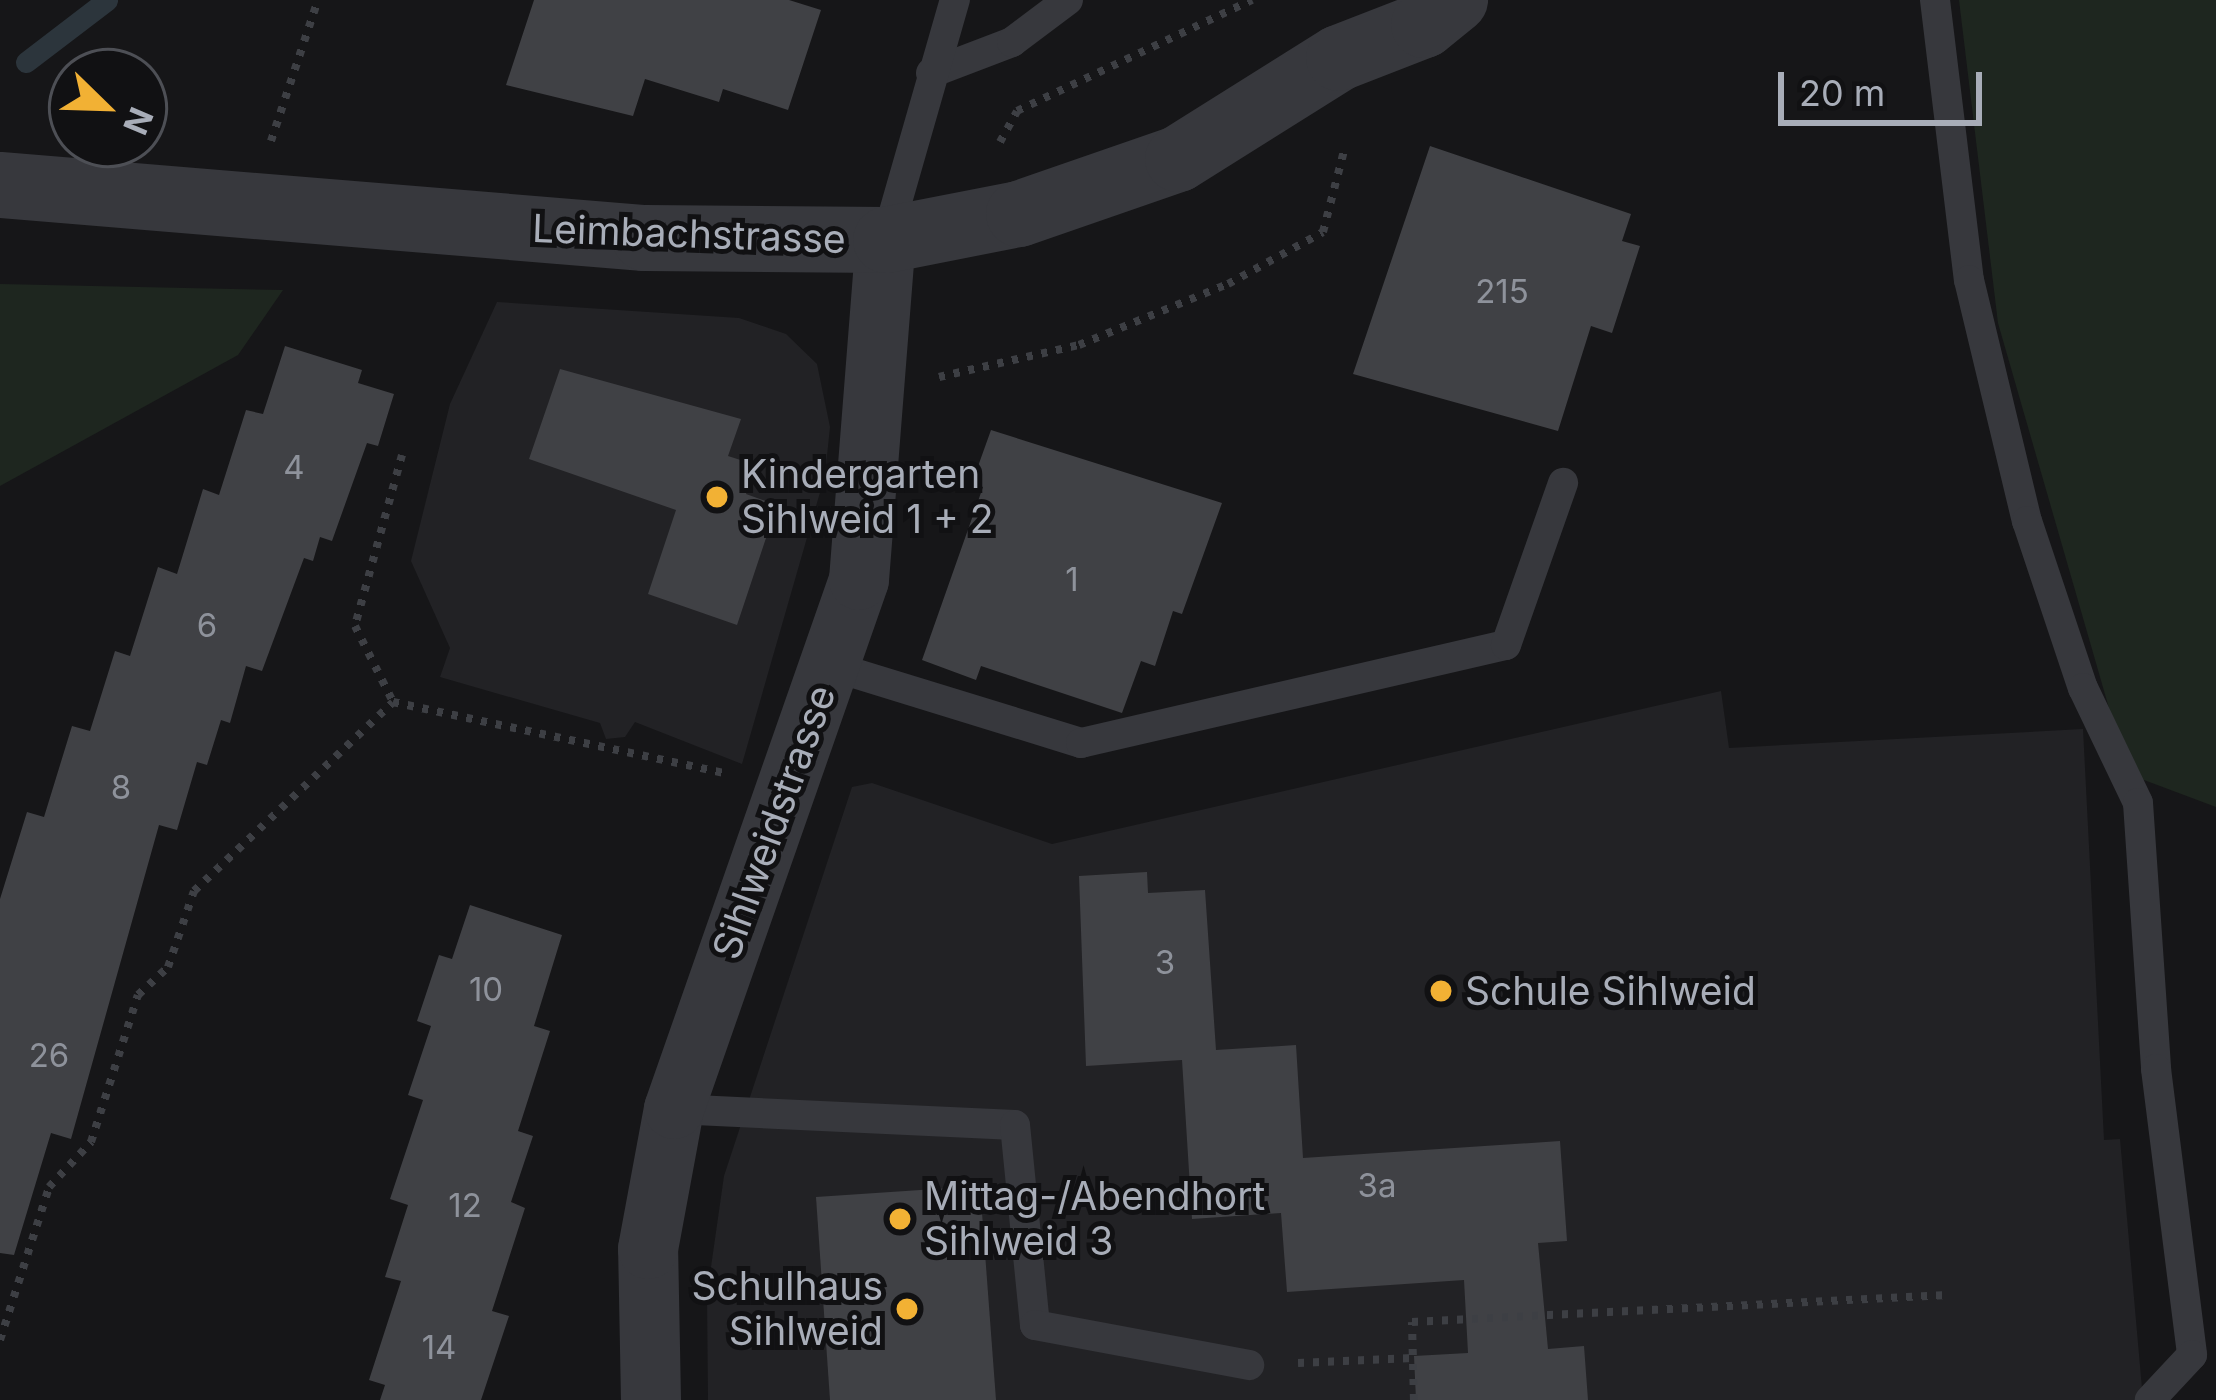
<!DOCTYPE html>
<html>
<head>
<meta charset="utf-8">
<style>
	body { margin:0 }
	#map { position:relative; width:2216px; height:1400px; overflow:hidden; background:#161618; font-family:Inter,sans-serif }
	div>[style] { position:absolute }
	[style*='--x'] { left:calc(var(--x)*1px); top:calc(var(--y)*1px); width:calc(var(--w)*1px); rotate:calc(var(--a)*1deg) }
	.built>* { inset:0; background:#222225 }
	.green>* { inset:0; background:#1e261f }
	.stream>* { height:21px; margin:-10.5px; padding:0 10.5px; transform-origin:10.5px; border-radius:10.5px; background:#2c353c }
	.building>* { inset:0; background:#404145 }
	.path>* { height:8px; margin-top:-4px; transform-origin:0; background:repeating-linear-gradient(90deg,#3d3f44 0 6px,transparent 0 15px) }
	.service>* { height:30px; margin:-15px; padding:0 15px; transform-origin:15px; border-radius:15px; background:#37383d }
	.minor>* { height:60px; margin:-30px; padding:0 30px; transform-origin:30px; border-radius:30px; background:#37383d }
	.tertiary>* { height:66px; margin:-33px; padding:0 33px; transform-origin:33px; border-radius:33px; background:#37383d }
	.dots>* { width:33px; height:33px; translate:-50% -50%; box-sizing:border-box; border:6px solid #111113; border-radius:50% }
	span { translate:-50% -50%; white-space:nowrap; text-align:center; line-height:1.15; -webkit-text-stroke:10px #111113; paint-order:stroke }
	.number-label { font-size:33px; color:#8e929b }
	.number-label span { -webkit-text-stroke-width:0 }
	.street-label { font-size:39px; color:#a8adb8 }
	.poi-label { font-size:39px; color:#a8adb8 }
	.left { translate:0 -50%; text-align:left }
	.right { translate:-100% -50%; text-align:right }
	.north { position:absolute; left:48px; top:48px; width:120px; height:120px; box-sizing:border-box; background:#111113; border:3px solid #4d4f55; border-radius:50%; rotate:113deg; font-size:33px; font-weight:700; line-height:48px; text-align:center; color:#a8adb8 }
	.north::after { content:''; display:block; margin:auto; width:42px; height:54px; background:#f2b134; clip-path:polygon(50% 0,100% 100%,50% 72%,0 100%) }
	.scale { position:absolute; left:1778px; top:72px; width:204px; height:54px; box-sizing:border-box; border:6px solid #a8adb8; border-top:0; padding-left:15px; font-size:36px; line-height:42px; white-space:nowrap; color:#a8adb8; -webkit-text-stroke:9px #111113; paint-order:stroke }
</style>
</head>
<body>
<div id="map">
	<div class="built">
		<i style="clip-path:polygon(497px 302px,739px 318px,786px 334px,817px 364px,830px 427px,825px 475px,742px 764px,635px 722px,625px 737px,606px 739px,600px 723px,440px 677px,450px 648px,411px 561px,450px 404px)"></i>
		<i style="clip-path:polygon(1721px 691px,1729px 748px,2083px 729px,2104px 1140px,2120px 1139px,2143px 1400px,708px 1400px,707px 1295px,724px 1176px,852px 787px,872px 783px,1052px 844px)"></i>
	</div>
	<div class="green">
		<i style="clip-path:polygon(1959px 0,2216px 0,2216px 807px,2128px 774px,1998px 323px)"></i>
		<i style="clip-path:polygon(0 284px,283px 290px,238px 355px,0 486px)"></i>
	</div>
	<div class="stream">
		<i style="--x:26;--y:62;--w:102;--a:-37.4"></i>
	</div>
	<div class="building">
		<i style="clip-path:polygon(534px 0,789px 0,821px 10px,788px 110px,723px 89px,719px 102px,645px 79px,633px 116px,506px 85px)"></i>
		<i style="clip-path:polygon(1430px 146px,1631px 214px,1622px 241px,1640px 246px,1612px 333px,1591px 326px,1558px 431px,1353px 374px)"></i>
		<i style="clip-path:polygon(285px 346px,362px 370px,358px 383px,394px 394px,378px 446px,367px 443px,332px 541px,320px 537px,313px 561px,304px 558px,262px 671px,246px 666px,230px 723px,221px 720px,207px 765px,197px 762px,177px 830px,159px 825px,71px 1139px,51px 1133px,14px 1255px,0 1253px,0 899px,27px 812px,44px 817px,72px 726px,90px 731px,115px 651px,130px 656px,158px 567px,177px 574px,203px 489px,219px 495px,246px 410px,263px 414px)"></i>
		<i style="clip-path:polygon(560px 369px,741px 419px,728px 456px,756px 465px,746px 494px,777px 505px,737px 625px,648px 594px,676px 510px,529px 459px)"></i>
		<i style="clip-path:polygon(991px 430px,1222px 503px,1182px 614px,1173px 611px,1155px 666px,1141px 661px,1122px 713px,981px 666px,976px 680px,922px 660px,983px 487px,972px 483px)"></i>
		<i style="clip-path:polygon(1147px 872px,1148px 893px,1205px 890px,1216px 1050px,1296px 1045px,1303px 1158px,1560px 1141px,1567px 1241px,1538px 1243px,1548px 1349px,1584px 1346px,1588px 1400px,1416px 1400px,1414px 1356px,1468px 1353px,1464px 1280px,1287px 1292px,1281px 1213px,1192px 1219px,1182px 1060px,1086px 1066px,1079px 876px)"></i>
		<i style="clip-path:polygon(470px 905px,562px 935px,534px 1026px,550px 1031px,518px 1131px,533px 1136px,511px 1202px,525px 1208px,492px 1311px,509px 1316px,481px 1400px,380px 1400px,385px 1385px,369px 1380px,401px 1281px,385px 1277px,408px 1205px,390px 1199px,423px 1100px,408px 1095px,431px 1026px,417px 1021px,439px 955px,452px 959px)"></i>
		<i style="clip-path:polygon(980px 1186px,996px 1400px,830px 1400px,816px 1197px)"></i>
	</div>
	<div class="path">
		<i style="--x:271;--y:141;--w:149;--a:-71.6"></i>
		<i style="--x:1000;--y:142;--w:35;--a:-61"></i>
		<i style="--x:1017;--y:111;--w:260;--a:-25.3"></i>
		<i style="--x:939;--y:377;--w:144;--a:-12.9"></i>
		<i style="--x:1079;--y:345;--w:161;--a:-22.3"></i>
		<i style="--x:1228;--y:284;--w:108;--a:-28.7"></i>
		<i style="--x:1323;--y:232;--w:88;--a:-75.5"></i>
		<i style="--x:402;--y:455;--w:177;--a:105.4"></i>
		<i style="--x:355;--y:626;--w:85;--a:63.4"></i>
		<i style="--x:393;--y:702;--w:339;--a:12.1"></i>
		<i style="--x:0;--y:1340;--w:161;--a:-72.2"></i>
		<i style="--x:49;--y:1187;--w:62;--a:-47"></i>
		<i style="--x:91;--y:1142;--w:154;--a:-72.3"></i>
		<i style="--x:138;--y:995;--w:41;--a:-43"></i>
		<i style="--x:168;--y:967;--w:80;--a:-71.1"></i>
		<i style="--x:194;--y:891;--w:274;--a:-43.5"></i>
		<i style="--x:1298;--y:1363;--w:115;--a:-2.5"></i>
		<i style="--x:1414;--y:1400;--w:78;--a:-91.5"></i>
		<i style="--x:1412;--y:1322;--w:536;--a:-2.89"></i>
	</div>
	<div class="service">
		<i style="--x:1935;--y:0;--w:282;--a:83.1"></i>
		<i style="--x:1969;--y:280;--w:248;--a:76.5"></i>
		<i style="--x:2027;--y:521;--w:176;--a:71.5"></i>
		<i style="--x:2083;--y:688;--w:127;--a:64.4"></i>
		<i style="--x:2138;--y:803;--w:267;--a:86.1"></i>
		<i style="--x:2156;--y:1069;--w:288;--a:82.8"></i>
		<i style="--x:2192;--y:1355;--w:62;--a:133"></i>
		<i style="--x:931;--y:73;--w:87;--a:-20.9"></i>
		<i style="--x:1012;--y:42;--w:70;--a:-36.9"></i>
		<i style="--x:886;--y:240;--w:250;--a:-74"></i>
		<i style="--x:831;--y:666;--w:262;--a:17.1"></i>
		<i style="--x:1081;--y:743;--w:436;--a:-13"></i>
		<i style="--x:1506;--y:645;--w:172;--a:-70.6"></i>
		<i style="--x:674;--y:1109;--w:341;--a:2.7"></i>
		<i style="--x:1015;--y:1125;--w:201;--a:84.3"></i>
		<i style="--x:1035;--y:1325;--w:218;--a:10.6"></i>
	</div>
	<div class="minor">
		<i style="--x:651;--y:1400;--w:151;--a:-91.1"></i>
		<i style="--x:648;--y:1249;--w:142;--a:-79.5"></i>
		<i style="--x:674;--y:1109;--w:560;--a:-70.72"></i>
		<i style="--x:859;--y:580;--w:341;--a:-85.5"></i>
	</div>
	<div class="tertiary">
		<i style="--x:0;--y:185;--w:647;--a:4.7"></i>
		<i style="--x:645;--y:238;--w:241;--a:0.5"></i>
		<i style="--x:886;--y:240;--w:136;--a:-11.1"></i>
		<i style="--x:1019;--y:214;--w:168;--a:-19.1"></i>
		<i style="--x:1178;--y:159;--w:190;--a:-32.1"></i>
		<i style="--x:1339;--y:58;--w:91;--a:-21.2"></i>
		<i style="--x:1424;--y:25;--w:40;--a:-39"></i>
	</div>
	<div class="dots">
		<i style="left:717px;top:497px;background:#f2b134"></i>
		<i style="left:1441px;top:991px;background:#f2b134"></i>
		<i style="left:900px;top:1219px;background:#f2b134"></i>
		<i style="left:907px;top:1309px;background:#f2b134"></i>
	</div>
	<div class="number-label">
		<span style="left:1502px;top:292px">215</span>
		<span style="left:294px;top:468px">4</span>
		<span style="left:1072px;top:580px">1</span>
		<span style="left:207px;top:626px">6</span>
		<span style="left:121px;top:788px">8</span>
		<span style="left:1165px;top:963px">3</span>
		<span style="left:486px;top:990px">10</span>
		<span style="left:49px;top:1056px">26</span>
		<span style="left:1377px;top:1186px">3a</span>
		<span style="left:465px;top:1206px">12</span>
		<span style="left:439px;top:1348px">14</span>
	</div>
	<div class="street-label">
		<span style="left:689px;top:234px;rotate:2deg">Leimbachstrasse</span>
		<span style="left:774px;top:822px;rotate:-70deg">Sihlweidstrasse</span>
	</div>
	<div class="poi-label">
		<span class="left" style="left:741px;top:497px">Kindergarten<br>Sihlweid 1 + 2</span>
		<span class="left" style="left:1465px;top:991px">Schule Sihlweid</span>
		<span class="left" style="left:924px;top:1219px">Mittag-/Abendhort<br>Sihlweid 3</span>
		<span class="right" style="left:883px;top:1309px">Schulhaus<br>Sihlweid</span>
	</div>
	<div class="north">N</div>
	<div class="scale">20 m</div>
</div>
</body>
</html>
